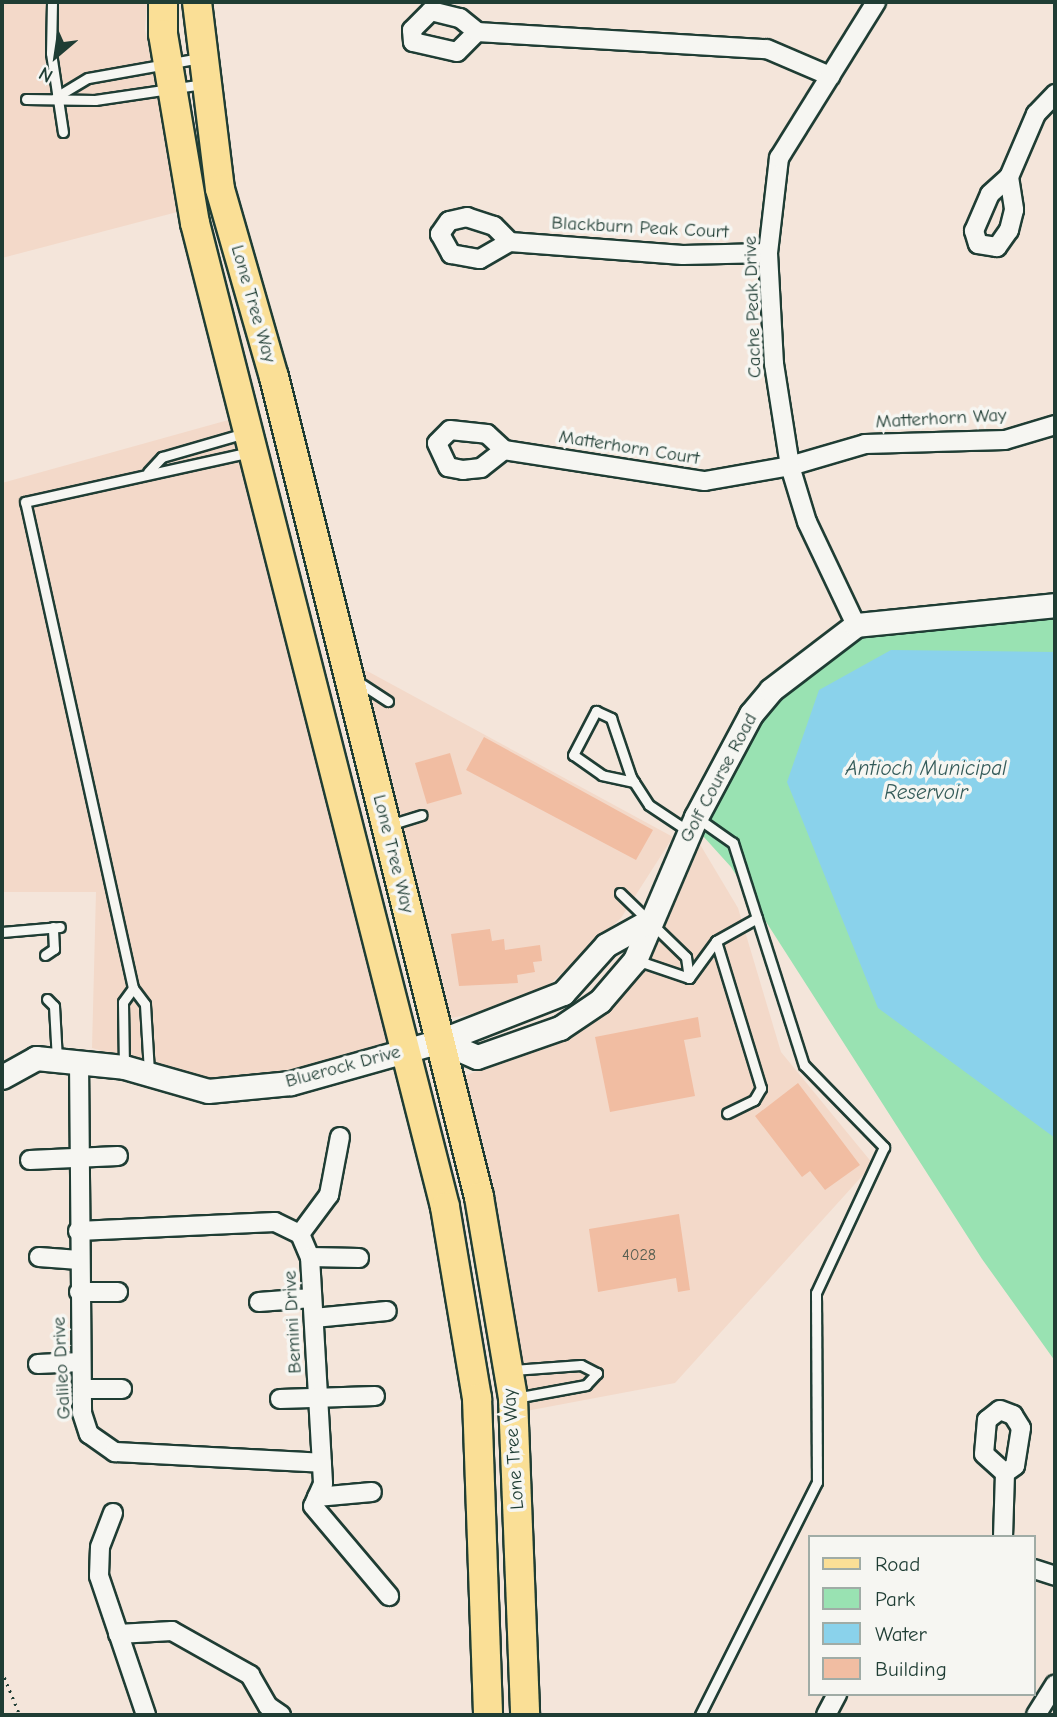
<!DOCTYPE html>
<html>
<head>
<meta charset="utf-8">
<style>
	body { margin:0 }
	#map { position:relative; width:1057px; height:1717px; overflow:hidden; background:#f4e5da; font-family:"Comic Neue",sans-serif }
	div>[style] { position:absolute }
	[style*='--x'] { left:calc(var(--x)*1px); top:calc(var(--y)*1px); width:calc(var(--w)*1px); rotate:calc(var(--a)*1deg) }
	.built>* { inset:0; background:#f3d9c9 }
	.green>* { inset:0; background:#99e2b2 }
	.water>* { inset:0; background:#8ad2eb }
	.building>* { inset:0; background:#f1bda2 }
	.path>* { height:2.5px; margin-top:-1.25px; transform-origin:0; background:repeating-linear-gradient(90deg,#1f3d34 0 2px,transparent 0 7px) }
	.roads { filter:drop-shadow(2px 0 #1f3d34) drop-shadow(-2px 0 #1f3d34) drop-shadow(0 2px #1f3d34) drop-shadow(0 -2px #1f3d34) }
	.service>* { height:9px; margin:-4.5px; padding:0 4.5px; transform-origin:4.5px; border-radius:4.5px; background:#f6f6f2 }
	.minor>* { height:18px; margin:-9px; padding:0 9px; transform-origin:9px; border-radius:9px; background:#f6f6f2 }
	.tertiary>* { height:23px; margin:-11.5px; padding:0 11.5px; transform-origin:11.5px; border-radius:11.5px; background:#f6f6f2 }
	.primary>* { height:28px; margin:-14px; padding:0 14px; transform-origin:14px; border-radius:14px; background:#fadf96 }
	span { translate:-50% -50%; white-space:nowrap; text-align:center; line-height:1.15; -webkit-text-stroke:7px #f6f6f2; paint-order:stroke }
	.number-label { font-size:16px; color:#545d50 }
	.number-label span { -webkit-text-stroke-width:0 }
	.street-label { font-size:19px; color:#1f3d34 }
	.water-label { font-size:21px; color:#345b59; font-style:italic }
	.frame { position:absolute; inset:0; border:4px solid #1f3d34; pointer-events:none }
	.legend { position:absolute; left:808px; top:1535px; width:228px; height:161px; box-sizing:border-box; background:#f6f6f2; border:2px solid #a0aca6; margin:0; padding:9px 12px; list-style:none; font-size:21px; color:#1f3d34 }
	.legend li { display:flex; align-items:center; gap:14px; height:35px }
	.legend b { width:35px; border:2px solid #a0aca6 }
	.north { position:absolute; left:21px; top:21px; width:70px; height:70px; -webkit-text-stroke:5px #f6f6f2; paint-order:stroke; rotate:209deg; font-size:19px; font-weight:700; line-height:28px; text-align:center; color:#1f3d34 }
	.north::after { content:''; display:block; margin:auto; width:24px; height:32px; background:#1f3d34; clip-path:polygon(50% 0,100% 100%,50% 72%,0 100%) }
</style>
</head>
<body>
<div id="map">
	<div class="built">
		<i style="clip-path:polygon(2px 2px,147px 2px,145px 30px,181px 211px,2px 258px)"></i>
		<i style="clip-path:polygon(232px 419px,392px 1048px,254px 1083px,185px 1075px,92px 1048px,96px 892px,2px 892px,2px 483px)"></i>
		<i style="clip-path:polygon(358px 666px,673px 837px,621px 918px,531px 1002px,446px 1019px)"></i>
		<i style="clip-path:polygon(698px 841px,738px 908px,781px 1052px,873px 1164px,675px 1383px,526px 1411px,465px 1076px,535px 1047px,622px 993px,655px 942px)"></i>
	</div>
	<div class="green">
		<i style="clip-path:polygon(1055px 605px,1055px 1361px,982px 1259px,731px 867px,693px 825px,751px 714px,856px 625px)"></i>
	</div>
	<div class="water">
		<i style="clip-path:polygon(891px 650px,1055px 652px,1055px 1138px,878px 1008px,787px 782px,819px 690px)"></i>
	</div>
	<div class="building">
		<i style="clip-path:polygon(484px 737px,653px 830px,636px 860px,466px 770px)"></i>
		<i style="clip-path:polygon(450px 753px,462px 794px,427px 804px,415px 763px)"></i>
		<i style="clip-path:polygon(490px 929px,492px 941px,504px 939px,505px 950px,540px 945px,542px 961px,533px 962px,535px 972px,517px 975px,518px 983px,459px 986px,451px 934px)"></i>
		<i style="clip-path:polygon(698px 1017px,701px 1037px,684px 1040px,695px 1096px,610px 1112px,595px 1037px)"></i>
		<i style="clip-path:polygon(798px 1083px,860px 1165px,825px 1190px,810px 1171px,802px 1177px,755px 1116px)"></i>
		<i style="clip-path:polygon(679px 1214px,690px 1290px,678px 1292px,676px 1278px,598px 1292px,589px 1229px)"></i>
	</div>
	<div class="path">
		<i style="--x:2;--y:1671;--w:48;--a:67.8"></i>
	</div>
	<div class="roads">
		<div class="service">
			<i style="--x:52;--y:2;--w:51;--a:91.1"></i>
			<i style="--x:51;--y:53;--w:80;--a:81.4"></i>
			<i style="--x:56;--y:97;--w:37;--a:-31"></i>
			<i style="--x:88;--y:78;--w:114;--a:-10.1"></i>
			<i style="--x:26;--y:99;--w:69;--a:0.8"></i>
			<i style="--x:95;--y:100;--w:109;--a:-8.4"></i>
			<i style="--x:148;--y:472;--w:21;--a:-47"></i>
			<i style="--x:162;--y:457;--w:86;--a:-16.1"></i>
			<i style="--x:357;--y:681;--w:37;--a:33"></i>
			<i style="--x:634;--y:782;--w:33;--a:-168"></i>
			<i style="--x:602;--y:775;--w:35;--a:-145"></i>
			<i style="--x:573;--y:755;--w:50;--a:-62.4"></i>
			<i style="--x:596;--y:711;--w:17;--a:25"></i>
			<i style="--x:611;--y:718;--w:62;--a:71.3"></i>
			<i style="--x:631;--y:777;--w:6;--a:59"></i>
			<i style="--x:634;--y:782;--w:27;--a:57"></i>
			<i style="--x:649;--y:805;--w:47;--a:33.7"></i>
			<i style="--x:696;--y:817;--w:45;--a:35.1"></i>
			<i style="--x:733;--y:843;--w:233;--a:72.3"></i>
			<i style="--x:804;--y:1065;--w:115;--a:45.7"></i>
			<i style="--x:884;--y:1147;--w:161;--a:115"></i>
			<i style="--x:816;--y:1293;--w:189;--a:89.7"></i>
			<i style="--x:817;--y:1482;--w:261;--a:116.7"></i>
			<i style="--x:389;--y:825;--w:34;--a:-17"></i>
			<i style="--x:620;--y:893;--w:92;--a:44.1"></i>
			<i style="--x:686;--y:957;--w:21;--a:82"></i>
			<i style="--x:2;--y:932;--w:58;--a:-4.9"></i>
			<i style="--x:716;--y:941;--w:47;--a:-29.3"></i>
			<i style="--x:45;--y:955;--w:11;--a:-34"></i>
			<i style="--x:54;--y:949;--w:22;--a:-93"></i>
			<i style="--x:636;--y:960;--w:56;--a:18.8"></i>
			<i style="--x:689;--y:978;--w:46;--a:-53.9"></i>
			<i style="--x:716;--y:941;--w:154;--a:73"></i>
			<i style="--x:761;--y:1088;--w:14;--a:120"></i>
			<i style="--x:754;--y:1100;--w:30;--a:154"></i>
			<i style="--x:47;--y:999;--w:10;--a:45"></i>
			<i style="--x:54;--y:1006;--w:53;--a:86.8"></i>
			<i style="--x:124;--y:1067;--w:65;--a:-90.9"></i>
			<i style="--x:123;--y:1002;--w:17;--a:-54"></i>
			<i style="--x:149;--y:1072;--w:68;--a:-93.4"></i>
			<i style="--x:145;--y:1004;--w:20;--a:-127"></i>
			<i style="--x:133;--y:988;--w:498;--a:-102.5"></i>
			<i style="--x:25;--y:502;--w:230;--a:-12.5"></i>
			<i style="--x:513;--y:1370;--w:68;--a:-4.2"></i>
			<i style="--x:581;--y:1365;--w:18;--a:27"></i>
			<i style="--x:597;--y:1373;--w:16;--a:133"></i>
			<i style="--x:586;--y:1385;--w:72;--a:169.6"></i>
		</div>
		<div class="minor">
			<i style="--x:477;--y:32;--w:28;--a:135"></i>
			<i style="--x:457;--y:52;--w:45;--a:-167.2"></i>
			<i style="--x:413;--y:42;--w:12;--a:-95"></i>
			<i style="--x:412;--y:30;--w:27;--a:-45"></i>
			<i style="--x:431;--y:11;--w:30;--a:14"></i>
			<i style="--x:460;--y:18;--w:22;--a:39"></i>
			<i style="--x:477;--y:32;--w:290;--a:3.4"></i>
			<i style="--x:767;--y:49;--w:69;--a:23.2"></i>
			<i style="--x:1009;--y:177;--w:33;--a:81"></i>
			<i style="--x:1014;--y:210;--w:21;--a:104"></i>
			<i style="--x:1009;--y:230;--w:21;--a:125"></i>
			<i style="--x:997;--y:247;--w:19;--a:-171"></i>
			<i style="--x:978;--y:244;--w:14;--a:-107"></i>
			<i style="--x:974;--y:231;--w:40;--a:-66.6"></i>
			<i style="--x:990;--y:194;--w:25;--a:-42"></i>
			<i style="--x:1009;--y:177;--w:69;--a:-66.8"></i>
			<i style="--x:1036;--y:114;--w:28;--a:-46"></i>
			<i style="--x:510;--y:242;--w:23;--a:-135"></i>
			<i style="--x:494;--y:226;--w:28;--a:-162"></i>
			<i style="--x:467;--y:217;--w:18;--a:167"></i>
			<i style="--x:449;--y:221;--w:16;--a:125"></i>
			<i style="--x:440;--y:234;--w:23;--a:61"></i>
			<i style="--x:451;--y:254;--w:29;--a:10"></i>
			<i style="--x:480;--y:259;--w:34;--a:-30"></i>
			<i style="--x:510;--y:242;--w:173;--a:4.3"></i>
			<i style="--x:683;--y:255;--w:85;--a:-1.3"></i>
			<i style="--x:504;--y:450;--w:29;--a:142"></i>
			<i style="--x:481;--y:468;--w:18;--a:174"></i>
			<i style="--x:463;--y:470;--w:15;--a:-169"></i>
			<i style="--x:448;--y:467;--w:26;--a:-115"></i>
			<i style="--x:437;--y:443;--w:18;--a:-45"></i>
			<i style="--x:450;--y:430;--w:37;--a:6"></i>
			<i style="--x:487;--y:434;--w:23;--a:43"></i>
			<i style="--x:504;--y:450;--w:203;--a:8.8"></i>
			<i style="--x:705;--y:481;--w:86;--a:-10"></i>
			<i style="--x:790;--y:466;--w:78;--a:-16.3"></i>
			<i style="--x:865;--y:444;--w:140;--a:-1.6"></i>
			<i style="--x:1005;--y:440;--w:52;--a:-16.7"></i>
			<i style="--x:856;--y:625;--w:114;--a:-115.4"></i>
			<i style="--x:807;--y:522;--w:59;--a:-106.9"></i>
			<i style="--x:790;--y:466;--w:103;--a:-98.9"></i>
			<i style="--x:774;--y:364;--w:111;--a:-93.1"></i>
			<i style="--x:768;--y:253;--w:96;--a:-83.4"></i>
			<i style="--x:779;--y:158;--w:184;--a:-58.1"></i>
			<i style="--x:79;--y:1061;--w:352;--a:89.5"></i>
			<i style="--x:82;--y:1413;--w:22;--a:72"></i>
			<i style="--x:89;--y:1434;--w:32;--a:35"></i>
			<i style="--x:115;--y:1452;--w:207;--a:3"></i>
			<i style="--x:30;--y:1160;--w:88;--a:-2.6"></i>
			<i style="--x:78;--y:1231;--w:197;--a:-2.6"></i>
			<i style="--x:275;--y:1222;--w:28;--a:26"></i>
			<i style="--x:300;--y:1234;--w:25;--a:67"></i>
			<i style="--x:310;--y:1257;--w:227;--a:86.7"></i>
			<i style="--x:323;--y:1484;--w:24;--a:114"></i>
			<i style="--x:313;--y:1506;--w:118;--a:49.8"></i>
			<i style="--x:300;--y:1234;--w:49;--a:-53.4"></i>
			<i style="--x:329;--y:1195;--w:59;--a:-79.3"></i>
			<i style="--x:39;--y:1257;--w:40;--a:4.3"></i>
			<i style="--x:310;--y:1257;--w:49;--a:1.2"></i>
			<i style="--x:79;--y:1292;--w:39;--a:0"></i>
			<i style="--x:259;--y:1302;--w:53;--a:-4.3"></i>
			<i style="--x:314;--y:1318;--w:73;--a:-5.5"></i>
			<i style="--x:38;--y:1364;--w:43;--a:-2.7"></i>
			<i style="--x:82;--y:1389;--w:40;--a:0"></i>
			<i style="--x:280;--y:1399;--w:95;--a:-1.8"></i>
			<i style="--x:1000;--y:1410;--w:14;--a:21"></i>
			<i style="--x:1013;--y:1415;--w:15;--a:58"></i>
			<i style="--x:1021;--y:1428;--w:38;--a:99"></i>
			<i style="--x:1015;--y:1466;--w:12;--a:145"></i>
			<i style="--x:1005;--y:1473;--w:28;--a:-138"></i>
			<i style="--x:984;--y:1454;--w:34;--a:-85"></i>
			<i style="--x:987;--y:1420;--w:16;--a:-38"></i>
			<i style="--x:317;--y:1497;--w:55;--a:-5.2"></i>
			<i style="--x:113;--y:1513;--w:36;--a:111"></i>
			<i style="--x:100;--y:1547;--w:29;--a:92"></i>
			<i style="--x:99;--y:1576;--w:147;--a:71.3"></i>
			<i style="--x:1003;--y:1537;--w:64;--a:-88.2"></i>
			<i style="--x:1034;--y:1569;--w:22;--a:18"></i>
			<i style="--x:118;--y:1634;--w:54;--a:-3.2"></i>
			<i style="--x:172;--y:1631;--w:90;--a:29.4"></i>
			<i style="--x:250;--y:1675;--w:36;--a:60"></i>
			<i style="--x:268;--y:1706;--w:16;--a:35"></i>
			<i style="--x:826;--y:1715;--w:24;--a:-62"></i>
			<i style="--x:1036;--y:1715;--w:36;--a:-58"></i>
		</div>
		<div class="tertiary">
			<i style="--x:440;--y:1041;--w:40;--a:23.4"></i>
			<i style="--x:477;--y:1057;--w:88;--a:-19.3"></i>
			<i style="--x:560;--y:1028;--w:48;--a:-34"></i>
			<i style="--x:600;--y:1001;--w:54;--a:-49.5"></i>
			<i style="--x:635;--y:960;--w:155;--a:-66.9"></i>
			<i style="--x:696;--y:817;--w:117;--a:-61.9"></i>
			<i style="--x:751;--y:714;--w:31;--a:-50"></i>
			<i style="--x:771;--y:690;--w:107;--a:-37.4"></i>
			<i style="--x:856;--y:625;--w:200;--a:-5.7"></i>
			<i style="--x:2;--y:1077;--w:39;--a:-29"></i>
			<i style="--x:36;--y:1058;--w:88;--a:5.8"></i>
			<i style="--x:124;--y:1067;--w:87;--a:15.9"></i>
			<i style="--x:208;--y:1091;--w:83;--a:-5.5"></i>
			<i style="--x:291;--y:1083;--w:155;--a:-15.7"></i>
			<i style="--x:440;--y:1041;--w:132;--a:-21.3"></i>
			<i style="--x:563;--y:993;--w:64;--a:-48.1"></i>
			<i style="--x:606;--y:945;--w:51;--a:-29.1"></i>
		</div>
		<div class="primary">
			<i style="--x:163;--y:2;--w:32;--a:90"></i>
			<i style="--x:163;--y:34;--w:192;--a:80.4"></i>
			<i style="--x:195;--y:223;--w:1015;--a:75.74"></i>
			<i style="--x:445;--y:1207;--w:194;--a:80.5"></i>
			<i style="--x:477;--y:1398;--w:317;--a:88"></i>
			<i style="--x:197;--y:2;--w:188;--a:83"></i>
			<i style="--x:220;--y:189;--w:196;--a:74"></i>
			<i style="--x:274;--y:377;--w:845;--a:75.96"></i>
			<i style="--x:479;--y:1197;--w:204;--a:80.4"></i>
			<i style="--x:513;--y:1398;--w:317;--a:87.8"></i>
		</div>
	</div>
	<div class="number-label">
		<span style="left:639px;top:1255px">4028</span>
	</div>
	<div class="street-label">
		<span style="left:640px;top:228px;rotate:3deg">Blackburn Peak Court</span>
		<span style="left:253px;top:304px;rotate:74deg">Lone Tree Way</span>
		<span style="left:753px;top:307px;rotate:-92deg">Cache Peak Drive</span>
		<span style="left:941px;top:419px;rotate:-3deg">Matterhorn Way</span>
		<span style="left:629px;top:448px;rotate:9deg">Matterhorn Court</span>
		<span style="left:719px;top:778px;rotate:-62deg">Golf Course Road</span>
		<span style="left:393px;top:854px;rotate:76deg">Lone Tree Way</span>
		<span style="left:343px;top:1067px;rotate:-15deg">Bluerock Drive</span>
		<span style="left:293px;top:1322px;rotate:-93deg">Bemini Drive</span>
		<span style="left:62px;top:1368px;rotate:-93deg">Galileo Drive</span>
		<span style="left:514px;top:1449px;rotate:-94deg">Lone Tree Way</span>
	</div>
	<div class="water-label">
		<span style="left:926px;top:780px">Antioch Municipal<br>Reservoir</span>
	</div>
	<div class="frame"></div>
	<ul class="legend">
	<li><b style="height:9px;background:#fadf96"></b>Road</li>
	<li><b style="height:19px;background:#99e2b2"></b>Park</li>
	<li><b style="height:19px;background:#8ad2eb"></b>Water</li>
	<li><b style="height:19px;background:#f1bda2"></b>Building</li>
	</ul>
	<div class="north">N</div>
</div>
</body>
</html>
